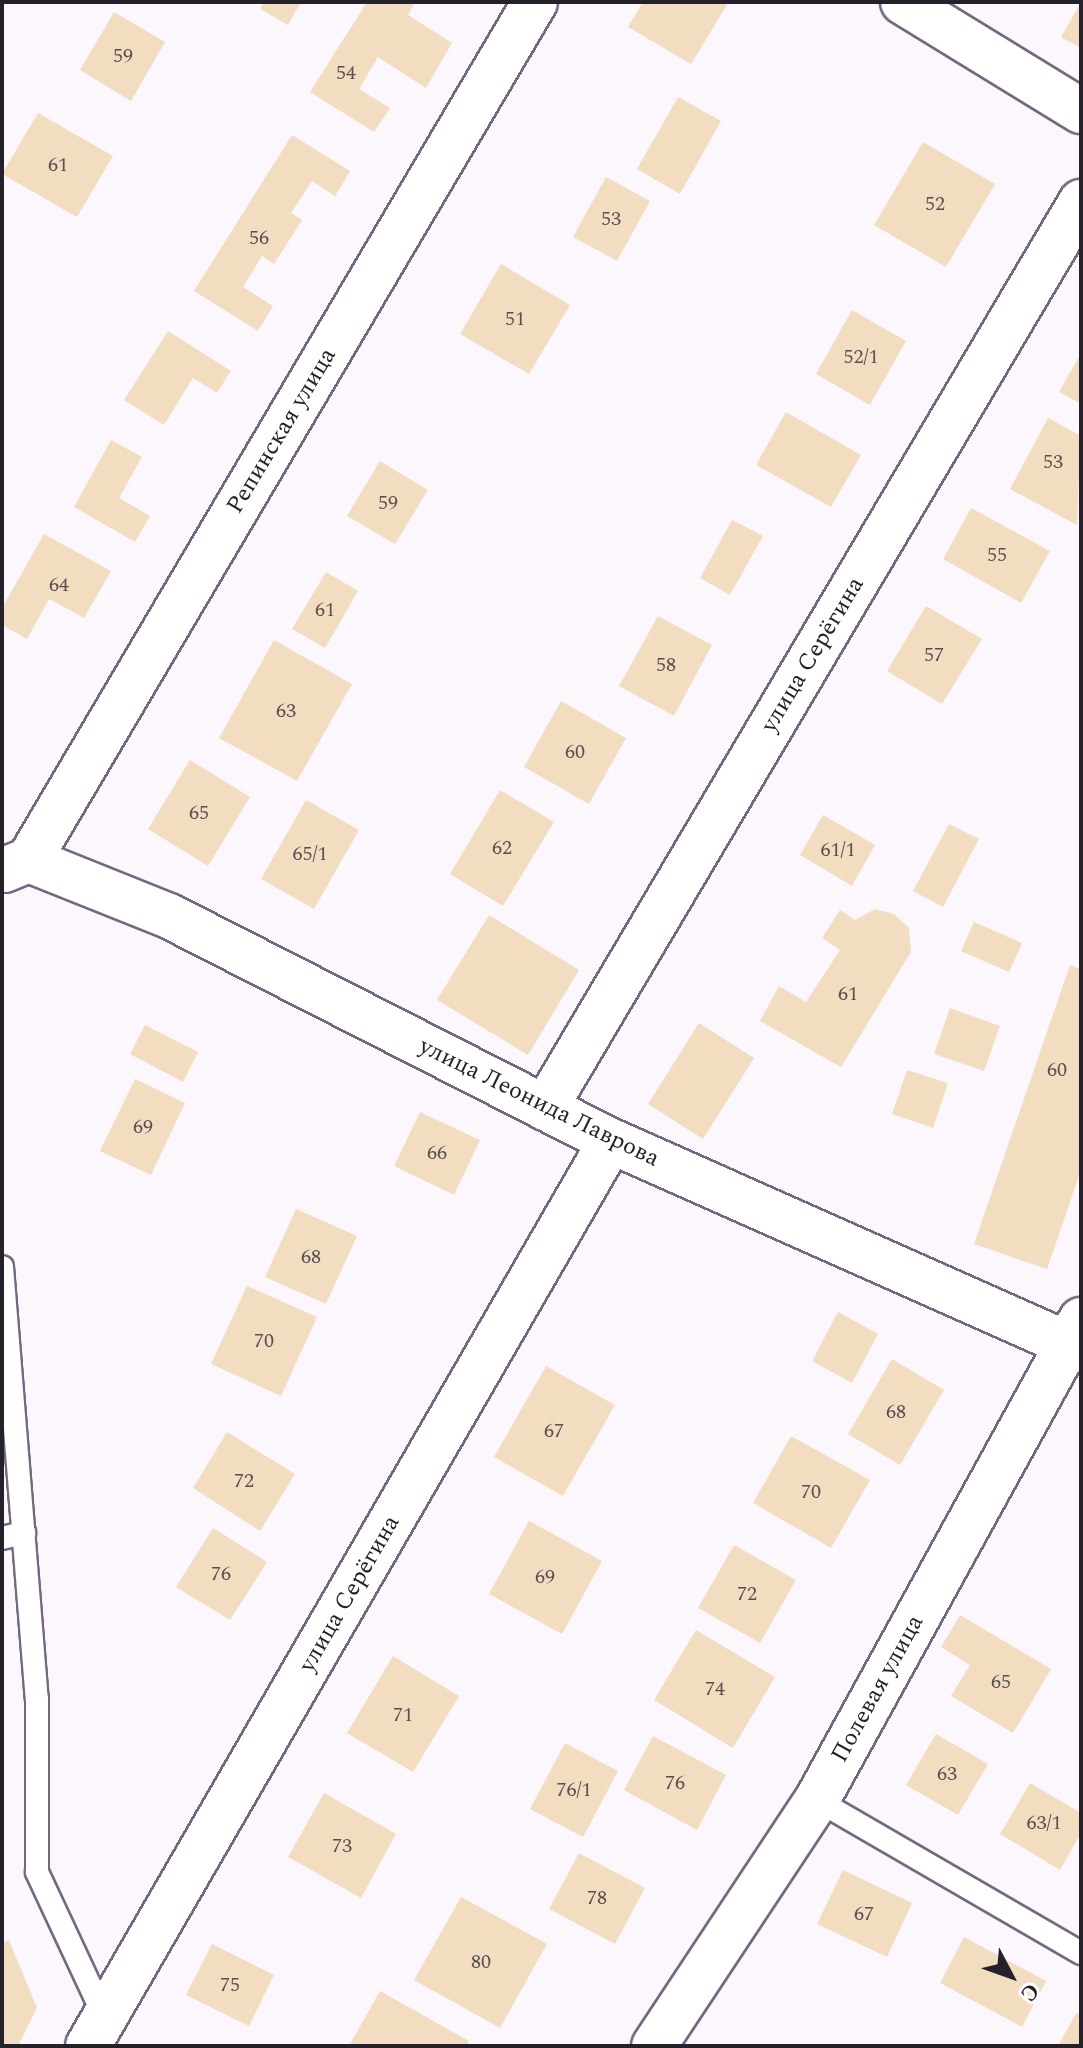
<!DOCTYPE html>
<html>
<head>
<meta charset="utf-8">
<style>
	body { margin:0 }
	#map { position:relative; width:1083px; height:2048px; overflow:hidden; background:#fbf7fd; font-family:Spectral,serif }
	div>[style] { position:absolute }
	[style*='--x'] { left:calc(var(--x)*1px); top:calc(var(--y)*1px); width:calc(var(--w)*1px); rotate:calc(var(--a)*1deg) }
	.building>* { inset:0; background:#f2ddc1 }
	.roads { filter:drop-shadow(2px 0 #756781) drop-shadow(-2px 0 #756781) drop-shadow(0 2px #756781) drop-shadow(0 -2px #756781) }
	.service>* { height:22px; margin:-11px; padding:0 11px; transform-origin:11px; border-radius:11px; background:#fff }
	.minor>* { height:44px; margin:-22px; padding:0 22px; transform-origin:22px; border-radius:22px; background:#fff }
	.tertiary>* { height:44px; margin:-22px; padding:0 22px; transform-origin:22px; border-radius:22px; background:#fff }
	span { translate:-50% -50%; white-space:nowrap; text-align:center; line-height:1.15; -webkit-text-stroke:6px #fff; paint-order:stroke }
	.number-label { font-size:20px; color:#594f50 }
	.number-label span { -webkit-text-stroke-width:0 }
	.street-label { font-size:24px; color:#26202b }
	.frame { position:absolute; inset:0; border:4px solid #26202b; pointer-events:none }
	.north { position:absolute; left:971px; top:1936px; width:80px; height:80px; -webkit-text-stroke:6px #fff; paint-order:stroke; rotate:131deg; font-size:22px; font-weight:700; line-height:32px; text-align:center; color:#26202b }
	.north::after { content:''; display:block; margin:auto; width:28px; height:36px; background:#26202b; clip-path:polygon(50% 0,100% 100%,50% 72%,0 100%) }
</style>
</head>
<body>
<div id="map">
	<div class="building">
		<i style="clip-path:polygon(264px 2px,301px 2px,288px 25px,260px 9px)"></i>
		<i style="clip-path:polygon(367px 2px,415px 2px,408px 15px,452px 43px,426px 88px,378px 57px,359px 89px,390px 108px,374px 132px,310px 92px)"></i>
		<i style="clip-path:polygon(643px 2px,722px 2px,727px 5px,691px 64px,628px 27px)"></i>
		<i style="clip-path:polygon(1081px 2px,1081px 48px,1061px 37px)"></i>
		<i style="clip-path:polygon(114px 12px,165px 42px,131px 101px,80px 70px)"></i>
		<i style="clip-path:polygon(678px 97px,721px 121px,680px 194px,637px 169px)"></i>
		<i style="clip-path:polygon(38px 113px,113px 156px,77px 217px,2px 174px)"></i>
		<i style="clip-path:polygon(292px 135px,350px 171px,335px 196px,312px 181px,291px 213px,302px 220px,274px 264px,262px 256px,243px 287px,273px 306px,258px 331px,194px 291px)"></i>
		<i style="clip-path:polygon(923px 142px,995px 184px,946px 267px,874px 225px)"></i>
		<i style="clip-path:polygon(606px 177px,650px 201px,617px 261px,573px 237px)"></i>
		<i style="clip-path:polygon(501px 264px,570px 305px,529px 374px,460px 334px)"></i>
		<i style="clip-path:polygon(852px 310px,906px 341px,870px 405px,816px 374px)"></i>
		<i style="clip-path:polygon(168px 331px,231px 371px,217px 393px,193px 378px,164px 425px,124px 400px)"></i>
		<i style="clip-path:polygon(1081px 353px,1081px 404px,1059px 392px)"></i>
		<i style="clip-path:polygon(786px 412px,861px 455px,831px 507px,756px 465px)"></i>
		<i style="clip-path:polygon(1048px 418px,1081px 436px,1077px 525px,1010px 489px)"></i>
		<i style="clip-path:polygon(111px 440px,142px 457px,119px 498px,150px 516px,135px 542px,74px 507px)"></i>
		<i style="clip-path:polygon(380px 461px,428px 490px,395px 544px,347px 516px)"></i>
		<i style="clip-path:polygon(971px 508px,1050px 551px,1021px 603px,943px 559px)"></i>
		<i style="clip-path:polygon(732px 520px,763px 536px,730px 595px,700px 578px)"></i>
		<i style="clip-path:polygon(44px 534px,111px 571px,84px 618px,49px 599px,27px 639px,2px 625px,2px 608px)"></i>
		<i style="clip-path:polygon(326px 572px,358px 591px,325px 648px,292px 629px)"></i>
		<i style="clip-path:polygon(926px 606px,982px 639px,942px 704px,887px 671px)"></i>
		<i style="clip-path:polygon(658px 616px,712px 645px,674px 716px,619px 686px)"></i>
		<i style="clip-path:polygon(274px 640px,352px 684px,297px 781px,219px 738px)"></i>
		<i style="clip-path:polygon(561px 701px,626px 738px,589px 804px,524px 767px)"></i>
		<i style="clip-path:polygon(190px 760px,250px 797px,208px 866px,148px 829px)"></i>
		<i style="clip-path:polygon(500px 790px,554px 822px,503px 906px,450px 874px)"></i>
		<i style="clip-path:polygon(306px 800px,359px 830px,314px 909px,261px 879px)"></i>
		<i style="clip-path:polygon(823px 815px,875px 845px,852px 886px,800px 855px)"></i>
		<i style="clip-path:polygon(949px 824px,979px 839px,943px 907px,913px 891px)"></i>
		<i style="clip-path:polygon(875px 909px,894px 914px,909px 928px,911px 952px,841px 1067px,760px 1021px,779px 986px,806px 1002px,840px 950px,822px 938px,840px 910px,855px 920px)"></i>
		<i style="clip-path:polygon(489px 915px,579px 970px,528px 1055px,437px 1000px)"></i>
		<i style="clip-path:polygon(974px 922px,1022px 943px,1009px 972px,961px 951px)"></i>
		<i style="clip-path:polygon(1070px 965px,1081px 969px,1081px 1170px,1047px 1269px,974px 1244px)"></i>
		<i style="clip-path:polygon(950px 1008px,1000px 1026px,984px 1071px,934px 1054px)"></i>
		<i style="clip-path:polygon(699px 1023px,754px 1058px,703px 1139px,648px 1104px)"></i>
		<i style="clip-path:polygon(145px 1025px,198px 1052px,183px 1082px,130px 1054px)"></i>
		<i style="clip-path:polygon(907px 1070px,948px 1083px,933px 1128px,892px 1114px)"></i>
		<i style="clip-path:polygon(135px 1079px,185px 1103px,151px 1175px,100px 1151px)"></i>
		<i style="clip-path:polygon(420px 1112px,480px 1140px,454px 1195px,394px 1166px)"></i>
		<i style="clip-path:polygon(296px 1209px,357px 1236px,326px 1304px,265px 1277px)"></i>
		<i style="clip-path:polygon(247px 1286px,317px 1317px,281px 1396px,211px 1364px)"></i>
		<i style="clip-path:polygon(838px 1312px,878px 1334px,852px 1383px,812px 1361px)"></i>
		<i style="clip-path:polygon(892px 1359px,944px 1390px,900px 1465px,848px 1434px)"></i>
		<i style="clip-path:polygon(546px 1366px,615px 1405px,563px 1496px,494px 1457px)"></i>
		<i style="clip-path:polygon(227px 1432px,295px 1474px,260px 1531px,193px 1488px)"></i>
		<i style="clip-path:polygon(791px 1436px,870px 1480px,831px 1548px,753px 1503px)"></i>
		<i style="clip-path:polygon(529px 1521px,602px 1561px,562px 1634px,489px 1594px)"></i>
		<i style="clip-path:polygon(213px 1528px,267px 1562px,230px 1620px,176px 1587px)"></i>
		<i style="clip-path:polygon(734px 1545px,796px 1580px,760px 1643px,698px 1608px)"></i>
		<i style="clip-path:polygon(960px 1615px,1051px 1669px,1013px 1733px,951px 1696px,970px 1665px,941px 1647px)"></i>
		<i style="clip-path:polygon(696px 1630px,775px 1677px,733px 1748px,654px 1700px)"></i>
		<i style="clip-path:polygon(393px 1656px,459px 1696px,413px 1772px,347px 1733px)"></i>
		<i style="clip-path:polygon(936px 1734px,988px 1764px,958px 1815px,906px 1785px)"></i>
		<i style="clip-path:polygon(653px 1736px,726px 1775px,697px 1830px,624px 1790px)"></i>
		<i style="clip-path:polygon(565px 1743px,618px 1771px,583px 1837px,530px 1809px)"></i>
		<i style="clip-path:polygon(1030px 1783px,1081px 1813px,1081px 1833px,1060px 1870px,1000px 1834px)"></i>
		<i style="clip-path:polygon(324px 1793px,396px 1834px,361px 1898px,288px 1857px)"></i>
		<i style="clip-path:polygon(579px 1853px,645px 1888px,615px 1944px,549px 1909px)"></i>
		<i style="clip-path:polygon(843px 1870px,912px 1903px,887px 1957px,817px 1924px)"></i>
		<i style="clip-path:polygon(461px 1897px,547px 1944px,500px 2028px,414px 1980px)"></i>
		<i style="clip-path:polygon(964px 1937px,1046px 1981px,1022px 2027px,940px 1983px)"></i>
		<i style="clip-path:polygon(9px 1940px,37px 2008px,18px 2046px,2px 2046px,2px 1943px)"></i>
		<i style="clip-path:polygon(212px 1944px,274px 1975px,249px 2026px,186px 1995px)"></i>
		<i style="clip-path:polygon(380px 1991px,469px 2041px,466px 2046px,349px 2046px)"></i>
		<i style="clip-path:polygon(1076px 2013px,1081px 2015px,1081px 2046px,1058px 2046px)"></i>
	</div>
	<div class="roads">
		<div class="service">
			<i style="--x:2;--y:1267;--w:433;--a:85.4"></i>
			<i style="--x:37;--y:1699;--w:173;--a:90"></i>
			<i style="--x:37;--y:1872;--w:161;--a:65"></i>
			<i style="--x:2;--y:1538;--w:23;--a:-13"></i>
			<i style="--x:817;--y:1800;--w:305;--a:30.1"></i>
		</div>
		<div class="minor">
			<i style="--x:903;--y:2;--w:209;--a:31.5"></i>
			<i style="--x:29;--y:860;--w:996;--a:-59.47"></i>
			<i style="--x:4;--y:870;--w:27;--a:-22"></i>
			<i style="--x:29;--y:860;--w:151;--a:21.8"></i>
			<i style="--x:169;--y:916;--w:496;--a:27"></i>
			<i style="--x:545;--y:1108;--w:1053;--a:-59.39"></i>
			<i style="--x:654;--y:2046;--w:295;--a:-56.5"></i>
			<i style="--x:817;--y:1800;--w:548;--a:-61.19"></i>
		</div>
		<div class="tertiary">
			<i style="--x:88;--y:2046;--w:1045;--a:-59.98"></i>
			<i style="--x:611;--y:1141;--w:514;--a:23.97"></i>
		</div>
	</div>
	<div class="number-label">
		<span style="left:123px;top:56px">59</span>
		<span style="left:346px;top:73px">54</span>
		<span style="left:58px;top:165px">61</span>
		<span style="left:935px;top:204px">52</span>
		<span style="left:611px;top:219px">53</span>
		<span style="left:259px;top:238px">56</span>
		<span style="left:515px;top:319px">51</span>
		<span style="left:861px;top:357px">52/1</span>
		<span style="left:1053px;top:462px">53</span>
		<span style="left:388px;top:503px">59</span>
		<span style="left:997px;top:555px">55</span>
		<span style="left:59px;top:585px">64</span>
		<span style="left:325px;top:610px">61</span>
		<span style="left:934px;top:655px">57</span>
		<span style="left:666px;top:665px">58</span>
		<span style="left:286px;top:711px">63</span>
		<span style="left:575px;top:752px">60</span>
		<span style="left:199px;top:813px">65</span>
		<span style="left:502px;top:848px">62</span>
		<span style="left:838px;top:850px">61/1</span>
		<span style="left:310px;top:854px">65/1</span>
		<span style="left:848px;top:994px">61</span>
		<span style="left:1057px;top:1070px">60</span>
		<span style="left:143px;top:1127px">69</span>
		<span style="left:437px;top:1153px">66</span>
		<span style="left:311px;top:1257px">68</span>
		<span style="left:264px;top:1341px">70</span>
		<span style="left:896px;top:1412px">68</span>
		<span style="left:554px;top:1431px">67</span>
		<span style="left:244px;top:1481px">72</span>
		<span style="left:811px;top:1492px">70</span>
		<span style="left:221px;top:1574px">76</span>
		<span style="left:545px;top:1577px">69</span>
		<span style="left:747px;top:1594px">72</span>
		<span style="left:1001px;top:1682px">65</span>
		<span style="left:715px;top:1689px">74</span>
		<span style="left:403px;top:1715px">71</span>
		<span style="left:947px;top:1774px">63</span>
		<span style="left:675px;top:1783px">76</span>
		<span style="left:574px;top:1790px">76/1</span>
		<span style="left:1044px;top:1823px">63/1</span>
		<span style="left:342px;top:1846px">73</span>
		<span style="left:597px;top:1898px">78</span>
		<span style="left:864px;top:1914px">67</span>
		<span style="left:481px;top:1962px">80</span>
		<span style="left:230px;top:1985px">75</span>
	</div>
	<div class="street-label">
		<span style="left:282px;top:431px;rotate:-59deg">Репинская улица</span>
		<span style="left:813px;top:655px;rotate:-59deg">улица Серёгина</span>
		<span style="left:539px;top:1103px;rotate:26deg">улица Леонида Лаврова</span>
		<span style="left:350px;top:1594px;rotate:-60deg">улица Серёгина</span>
		<span style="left:878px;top:1689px;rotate:-61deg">Полевая улица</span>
	</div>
	<div class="frame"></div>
	<div class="north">С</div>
</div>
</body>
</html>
